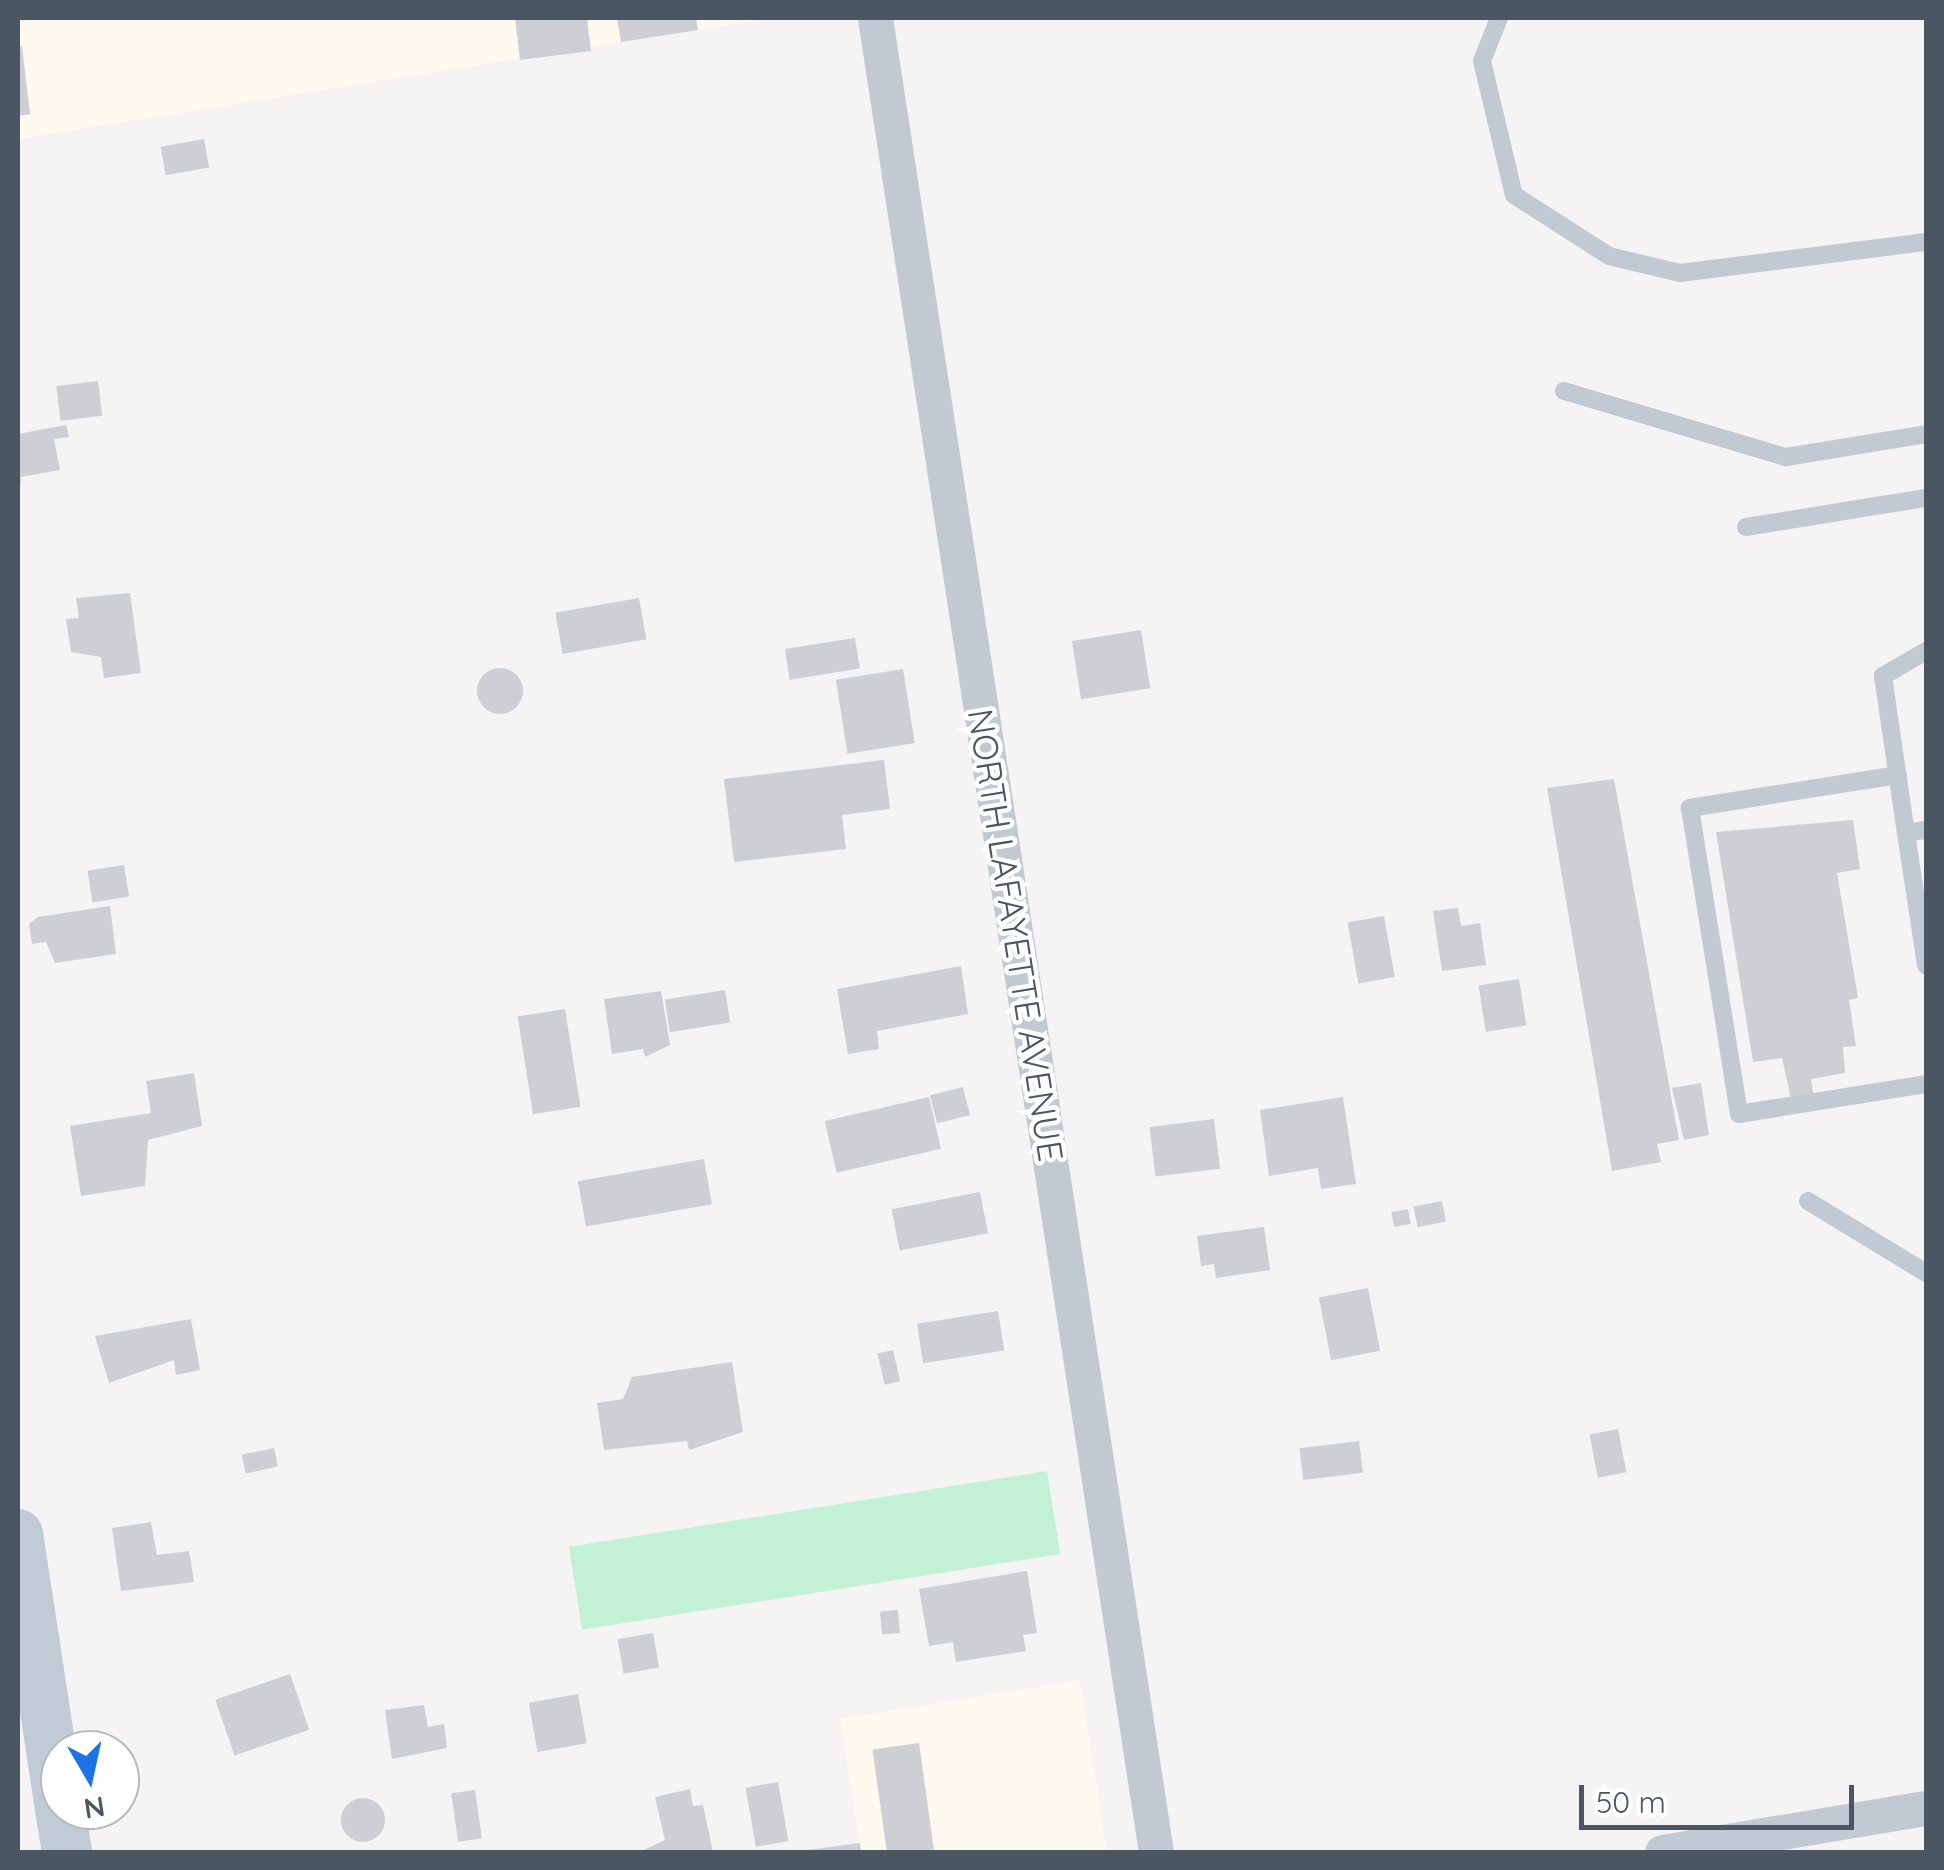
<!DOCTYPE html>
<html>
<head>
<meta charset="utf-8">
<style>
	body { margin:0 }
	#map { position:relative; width:1944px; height:1870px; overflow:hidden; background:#f5f3f3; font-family:Quicksand,sans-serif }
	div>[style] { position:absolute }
	.commercial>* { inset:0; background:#fdf9ef }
	.green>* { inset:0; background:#c3f1d5; transform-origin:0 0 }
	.building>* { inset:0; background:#cdcfd5; transform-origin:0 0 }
	.round { border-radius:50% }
	.lane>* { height:18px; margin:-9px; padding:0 9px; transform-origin:9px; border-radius:9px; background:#c1cad2 }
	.street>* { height:35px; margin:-17.5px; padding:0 17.5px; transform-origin:17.5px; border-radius:17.5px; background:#c1cad2 }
	.secondary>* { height:50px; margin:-25px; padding:0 25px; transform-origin:25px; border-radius:25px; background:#c1cbd6 }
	span { translate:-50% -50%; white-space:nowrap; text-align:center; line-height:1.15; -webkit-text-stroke:9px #fff; paint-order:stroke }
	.street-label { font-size:35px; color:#4a5661 }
	.frame { position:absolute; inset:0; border:20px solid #4a5661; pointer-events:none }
	.north { position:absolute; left:40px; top:1730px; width:100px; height:100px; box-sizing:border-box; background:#fff; border:2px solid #b7bbc0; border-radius:50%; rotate:171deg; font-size:28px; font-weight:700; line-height:40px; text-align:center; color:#4a5661 }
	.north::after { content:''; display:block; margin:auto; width:35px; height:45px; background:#1a73e8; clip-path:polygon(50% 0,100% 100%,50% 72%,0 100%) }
	.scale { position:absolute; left:1579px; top:1785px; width:275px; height:45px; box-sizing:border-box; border:5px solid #4a5661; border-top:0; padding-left:12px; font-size:30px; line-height:35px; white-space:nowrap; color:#4a5661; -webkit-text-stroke:8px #fff; paint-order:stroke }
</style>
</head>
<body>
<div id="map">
	<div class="commercial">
		<div style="clip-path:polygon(18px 18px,771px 18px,18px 139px)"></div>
		<div style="clip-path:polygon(1080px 1680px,1107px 1852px,861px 1852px,840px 1719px)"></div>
	</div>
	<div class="green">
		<div style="left:1047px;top:1471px;width:84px;height:484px;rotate:81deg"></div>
	</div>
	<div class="building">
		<div style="clip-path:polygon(515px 18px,587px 18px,591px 51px,520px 60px)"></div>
		<div style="clip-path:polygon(617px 18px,696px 18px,698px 30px,621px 42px)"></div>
		<div style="clip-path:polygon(22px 46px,30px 114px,18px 116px,18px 47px)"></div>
		<div style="left:204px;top:139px;width:29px;height:44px;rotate:80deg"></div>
		<div style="left:98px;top:381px;width:35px;height:42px;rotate:83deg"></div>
		<div style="clip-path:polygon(66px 425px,69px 437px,54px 439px,60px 470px,21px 477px,18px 515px,18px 434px)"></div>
		<div style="clip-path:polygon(130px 593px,141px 673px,104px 678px,101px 657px,71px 652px,66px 619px,79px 618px,76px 598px)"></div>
		<div style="left:639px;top:598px;width:42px;height:85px;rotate:80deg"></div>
		<div style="left:1141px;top:630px;width:59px;height:70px;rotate:81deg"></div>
		<div style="left:855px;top:638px;width:31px;height:71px;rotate:81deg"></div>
		<div class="round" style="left:477px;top:668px;width:46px;height:46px"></div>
		<div style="left:903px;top:669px;width:75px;height:68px;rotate:81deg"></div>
		<div style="clip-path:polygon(884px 760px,890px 809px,842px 815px,846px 849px,734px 862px,724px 779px)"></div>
		<div style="clip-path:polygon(1614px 779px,1679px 1140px,1657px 1144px,1661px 1162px,1612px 1171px,1547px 788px)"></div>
		<div style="clip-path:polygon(1853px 820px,1860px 869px,1837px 873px,1858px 998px,1849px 1000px,1856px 1046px,1843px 1047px,1845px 1073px,1811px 1079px,1814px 1096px,1791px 1099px,1782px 1058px,1753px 1062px,1716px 832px)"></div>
		<div style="left:124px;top:865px;width:32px;height:37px;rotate:81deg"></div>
		<div style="clip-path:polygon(110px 906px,116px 954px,55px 963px,46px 942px,32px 944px,29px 924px,38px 917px)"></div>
		<div style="clip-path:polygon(1458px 908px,1461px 926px,1480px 923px,1486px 965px,1442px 971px,1433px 911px)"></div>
		<div style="left:1384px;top:916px;width:62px;height:37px;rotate:80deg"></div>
		<div style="clip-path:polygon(961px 966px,968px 1014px,877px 1031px,879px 1049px,848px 1054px,837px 989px)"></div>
		<div style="left:1519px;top:979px;width:47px;height:41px;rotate:81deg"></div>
		<div style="left:725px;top:990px;width:33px;height:61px;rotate:81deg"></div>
		<div style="clip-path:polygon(661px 991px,670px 1045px,645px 1057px,643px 1049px,612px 1054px,604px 999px)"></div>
		<div style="left:565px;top:1009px;width:99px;height:48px;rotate:81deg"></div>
		<div style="clip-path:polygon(194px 1073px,202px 1126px,148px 1140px,145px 1186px,81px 1196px,70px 1126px,151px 1113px,146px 1081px)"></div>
		<div style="clip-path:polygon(1701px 1083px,1709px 1135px,1684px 1140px,1672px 1088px)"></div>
		<div style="left:963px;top:1087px;width:29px;height:34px;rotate:76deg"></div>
		<div style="left:929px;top:1097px;width:53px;height:107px;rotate:77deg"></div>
		<div style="clip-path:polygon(1343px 1097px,1356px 1184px,1321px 1189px,1318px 1168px,1269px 1176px,1260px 1110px)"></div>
		<div style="left:1214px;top:1119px;width:50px;height:65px;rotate:83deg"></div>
		<div style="left:704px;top:1159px;width:46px;height:128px;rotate:80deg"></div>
		<div style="left:980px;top:1192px;width:42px;height:90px;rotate:79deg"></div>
		<div style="left:1442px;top:1201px;width:21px;height:29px;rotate:79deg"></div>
		<div style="left:1408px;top:1209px;width:15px;height:17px;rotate:79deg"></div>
		<div style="clip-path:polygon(1264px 1227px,1270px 1270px,1216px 1278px,1214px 1264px,1201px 1266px,1197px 1236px)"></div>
		<div style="left:1368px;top:1288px;width:64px;height:50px;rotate:79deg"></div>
		<div style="left:998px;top:1311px;width:40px;height:82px;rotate:81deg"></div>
		<div style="clip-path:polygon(191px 1319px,200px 1370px,176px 1375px,174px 1360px,109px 1383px,95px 1336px)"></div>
		<div style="left:893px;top:1350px;width:32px;height:16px;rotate:77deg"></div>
		<div style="clip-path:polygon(732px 1362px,743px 1432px,689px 1450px,687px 1441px,604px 1450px,597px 1403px,623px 1399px,632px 1377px)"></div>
		<div style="left:1618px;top:1429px;width:44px;height:29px;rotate:79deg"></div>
		<div style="left:1359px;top:1441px;width:32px;height:60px;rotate:83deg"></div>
		<div style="left:274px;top:1448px;width:19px;height:33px;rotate:78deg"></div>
		<div style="clip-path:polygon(151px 1522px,157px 1555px,189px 1551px,194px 1582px,121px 1591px,112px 1528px)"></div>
		<div style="clip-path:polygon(1027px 1571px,1037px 1633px,1023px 1635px,1026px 1651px,956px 1662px,953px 1642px,929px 1646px,919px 1589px)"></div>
		<div style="left:898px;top:1610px;width:23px;height:18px;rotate:85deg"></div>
		<div style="left:653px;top:1633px;width:35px;height:36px;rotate:80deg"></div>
		<div style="left:290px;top:1674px;width:59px;height:79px;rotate:71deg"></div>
		<div style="left:578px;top:1694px;width:50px;height:50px;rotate:80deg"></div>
		<div style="clip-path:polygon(424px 1705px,428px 1727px,444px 1724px,447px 1748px,392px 1759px,385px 1710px)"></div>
		<div style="left:919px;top:1743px;width:110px;height:47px;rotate:82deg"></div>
		<div style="left:778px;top:1782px;width:60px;height:33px;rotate:80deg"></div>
		<div style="clip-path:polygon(690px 1789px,693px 1806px,703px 1805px,713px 1852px,639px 1852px,665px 1840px,655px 1797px)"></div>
		<div style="left:475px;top:1790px;width:49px;height:24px;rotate:82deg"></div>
		<div class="round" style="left:341px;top:1798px;width:44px;height:44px"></div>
		<div style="clip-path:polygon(860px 1843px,861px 1852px,808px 1852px,807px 1850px)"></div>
	</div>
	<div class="lane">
		<div style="left:1499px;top:18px;width:46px;rotate:111.6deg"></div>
		<div style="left:1482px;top:61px;width:138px;rotate:76.6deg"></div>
		<div style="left:1514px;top:195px;width:113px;rotate:32.7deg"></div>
		<div style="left:1609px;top:256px;width:73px;rotate:13.5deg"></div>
		<div style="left:1680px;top:273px;width:248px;rotate:-7.2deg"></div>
		<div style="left:1564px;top:391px;width:232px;rotate:16.6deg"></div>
		<div style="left:1786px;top:457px;width:142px;rotate:-9.3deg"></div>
		<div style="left:1746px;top:527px;width:182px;rotate:-9.2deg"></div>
		<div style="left:1926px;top:651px;width:50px;rotate:149.8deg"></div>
		<div style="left:1883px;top:676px;width:159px;rotate:81.7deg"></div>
		<div style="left:1906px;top:833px;width:20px;rotate:-9deg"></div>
		<div style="left:1898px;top:775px;width:211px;rotate:171deg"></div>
		<div style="left:1690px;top:808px;width:310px;rotate:80.9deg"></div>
		<div style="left:1739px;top:1114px;width:189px;rotate:-9.1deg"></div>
		<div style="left:1906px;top:833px;width:134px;rotate:81.4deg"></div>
		<div style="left:1808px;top:1201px;width:138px;rotate:31.4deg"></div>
	</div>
	<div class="street">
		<div style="left:875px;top:18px;width:1855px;rotate:81.29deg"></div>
		<div style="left:1662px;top:1852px;width:268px;rotate:-9.5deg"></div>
	</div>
	<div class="secondary">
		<div style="left:18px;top:1534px;width:276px;rotate:81.3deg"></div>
		<div style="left:60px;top:1810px;width:43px;rotate:80.5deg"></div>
	</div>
	<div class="street-label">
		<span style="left:1016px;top:935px;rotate:81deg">NORTH LAFAYETTE AVENUE</span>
	</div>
	<div class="frame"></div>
	<div class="north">N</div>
	<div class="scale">50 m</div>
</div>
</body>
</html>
